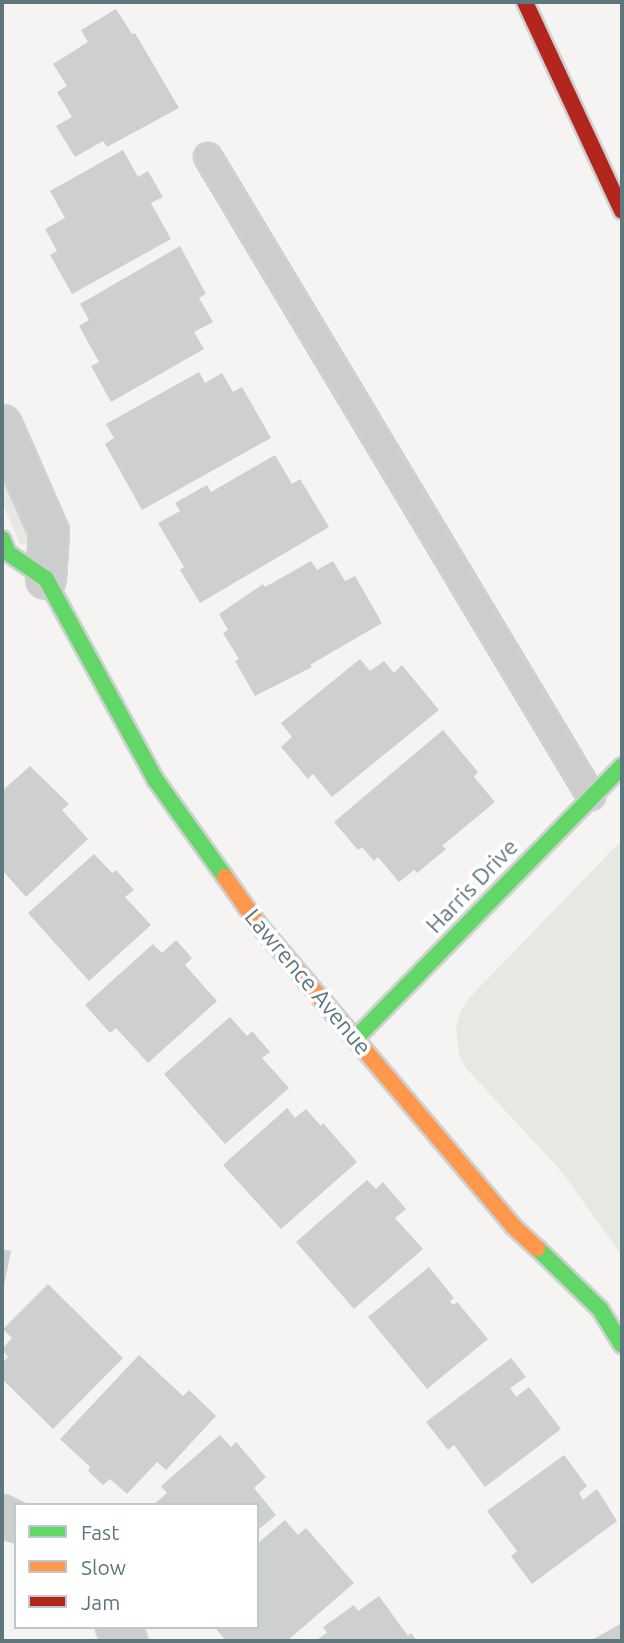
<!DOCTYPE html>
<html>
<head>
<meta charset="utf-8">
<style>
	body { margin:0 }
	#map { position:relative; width:624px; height:1643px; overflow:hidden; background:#f5f4f3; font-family:Ubuntu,sans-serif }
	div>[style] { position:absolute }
	.green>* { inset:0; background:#e6e8e1 }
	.building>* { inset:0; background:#ced0cf }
	.roads { filter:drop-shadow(2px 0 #ced1d2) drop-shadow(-2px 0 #ced1d2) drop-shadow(0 2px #ced1d2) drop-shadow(0 -2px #ced1d2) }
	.lane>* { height:26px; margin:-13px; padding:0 13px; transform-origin:13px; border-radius:13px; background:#cccece }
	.street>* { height:38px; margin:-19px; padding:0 19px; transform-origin:19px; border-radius:19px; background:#cccece }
	.fast>* { height:16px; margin:-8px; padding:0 8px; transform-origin:8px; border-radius:8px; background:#63d668 }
	.slow>* { height:16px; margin:-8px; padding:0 8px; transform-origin:8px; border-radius:8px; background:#ff974d }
	.jam>* { height:16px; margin:-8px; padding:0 8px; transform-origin:8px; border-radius:8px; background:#b3261e }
	span { translate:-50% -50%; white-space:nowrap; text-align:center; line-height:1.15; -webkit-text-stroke:7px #fff; paint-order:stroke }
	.street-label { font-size:23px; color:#5e777f }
	.frame { position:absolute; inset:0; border:4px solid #5e777f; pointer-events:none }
	.legend { position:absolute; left:14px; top:1503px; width:245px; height:126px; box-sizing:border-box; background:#fff; border:2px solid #bfc9cc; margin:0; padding:9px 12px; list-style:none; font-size:21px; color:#5e777f }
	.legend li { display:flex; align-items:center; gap:14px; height:35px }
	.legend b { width:35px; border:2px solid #bfc9cc }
</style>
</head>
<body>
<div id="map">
	<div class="green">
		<div style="clip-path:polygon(2px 465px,34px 537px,30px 545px,20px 544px,2px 502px)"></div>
		<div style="clip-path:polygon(622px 840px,622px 1256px,562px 1172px,466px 1068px,459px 1055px,456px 1028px,461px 1010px,469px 998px)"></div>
	</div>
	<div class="building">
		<div style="clip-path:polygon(116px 9px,132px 34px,135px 33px,179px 108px,107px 147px,103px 141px,75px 157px,56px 126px,72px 117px,57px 92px,67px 86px,53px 64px,88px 42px,81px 30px)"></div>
		<div style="clip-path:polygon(123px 150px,138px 177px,148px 171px,163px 197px,151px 203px,171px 239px,72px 294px,50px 255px,57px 251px,45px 229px,65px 218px,50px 191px)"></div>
		<div style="clip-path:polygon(180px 246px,206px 294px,199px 298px,213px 322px,194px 332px,204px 349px,111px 402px,91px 366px,99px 362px,79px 326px,89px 320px,80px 304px)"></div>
		<div style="clip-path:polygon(199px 372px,205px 383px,222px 373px,233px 392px,242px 387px,271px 438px,142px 510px,105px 444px,114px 438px,106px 424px)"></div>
		<div style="clip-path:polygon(275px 455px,292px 484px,300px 479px,329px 527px,200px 603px,180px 570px,184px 567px,158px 523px,180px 511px,175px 503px,207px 485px,211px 492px)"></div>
		<div style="clip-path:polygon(311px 561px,317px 570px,333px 561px,345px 581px,355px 576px,382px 623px,310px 665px,312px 667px,255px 696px,235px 661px,239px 659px,223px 633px,228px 630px,219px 614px,263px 584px,265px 587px)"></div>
		<div style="clip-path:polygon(360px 659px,370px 671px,384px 661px,394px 673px,402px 665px,439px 710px,332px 797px,313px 774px,308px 779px,281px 747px,292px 737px,281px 723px)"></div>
		<div style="clip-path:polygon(443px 730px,478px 772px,474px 777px,495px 802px,442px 846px,446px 849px,417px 873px,414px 870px,399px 882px,378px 857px,374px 861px,362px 847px,358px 850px,334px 822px)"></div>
		<div style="clip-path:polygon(30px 766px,69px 804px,62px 810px,88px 839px,26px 897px,2px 870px,2px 791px)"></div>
		<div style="clip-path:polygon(94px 854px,112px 873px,116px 870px,134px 890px,125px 897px,151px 925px,89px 981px,28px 913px)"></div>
		<div style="clip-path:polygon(176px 940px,192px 958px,185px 965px,217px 1001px,148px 1063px,116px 1028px,110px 1033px,85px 1005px,153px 944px,162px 953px)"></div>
		<div style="clip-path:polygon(230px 1017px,247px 1036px,252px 1031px,270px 1052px,262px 1058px,289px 1088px,225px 1144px,164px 1074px)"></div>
		<div style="clip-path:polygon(287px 1108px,295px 1118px,306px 1109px,321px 1126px,323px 1123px,357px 1162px,281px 1229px,223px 1165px)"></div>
		<div style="clip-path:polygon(367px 1180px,376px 1189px,383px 1182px,406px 1209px,395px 1218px,423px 1249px,354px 1309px,296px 1242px)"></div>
		<div style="clip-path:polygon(2px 1249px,11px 1251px,3px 1291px,2px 1291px)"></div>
		<div style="clip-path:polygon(429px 1267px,454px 1298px,450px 1301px,453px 1305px,457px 1302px,488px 1339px,427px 1389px,368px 1317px)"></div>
		<div style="clip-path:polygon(48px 1284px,123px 1358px,53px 1429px,2px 1379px,2px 1363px,8px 1357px,2px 1349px,12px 1338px,3px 1329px)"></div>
		<div style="clip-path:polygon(139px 1355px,183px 1396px,189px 1390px,216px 1416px,166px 1470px,157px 1462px,127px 1494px,110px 1479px,103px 1485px,88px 1471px,90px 1467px,60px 1439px)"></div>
		<div style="clip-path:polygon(511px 1358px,526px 1377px,510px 1388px,516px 1397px,529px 1387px,561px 1429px,485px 1487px,454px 1445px,448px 1450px,426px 1422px)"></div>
		<div style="clip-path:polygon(220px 1435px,231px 1447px,236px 1442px,266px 1477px,254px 1488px,276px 1515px,257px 1531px,257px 1505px,153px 1505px,167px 1493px,161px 1486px)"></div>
		<div style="clip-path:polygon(564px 1455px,587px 1486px,579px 1493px,583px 1500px,597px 1489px,617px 1521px,532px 1584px,511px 1556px,517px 1551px,487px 1511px)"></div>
		<div style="clip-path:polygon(285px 1520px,298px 1535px,306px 1528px,354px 1583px,287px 1641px,226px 1641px,216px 1629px,218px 1627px,257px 1627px,257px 1544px)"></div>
		<div style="clip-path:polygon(379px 1596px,408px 1636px,411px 1633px,417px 1641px,315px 1641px,327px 1633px,323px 1627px,354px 1605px,358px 1611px)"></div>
		<div style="clip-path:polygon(622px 1623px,622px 1641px,590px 1641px)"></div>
	</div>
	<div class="roads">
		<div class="lane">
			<div style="left:208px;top:157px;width:745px;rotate:59.06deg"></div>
		</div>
		<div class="street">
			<div style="left:2px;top:425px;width:117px;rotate:66.3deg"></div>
			<div style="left:49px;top:532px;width:47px;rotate:93.7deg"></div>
			<div style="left:2px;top:1515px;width:16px;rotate:27deg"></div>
			<div style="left:116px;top:1627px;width:18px;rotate:52deg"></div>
		</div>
		<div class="fast">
			<div style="left:2px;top:539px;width:15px;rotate:67deg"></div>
			<div style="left:8px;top:553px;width:46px;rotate:34.4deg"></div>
			<div style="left:46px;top:579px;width:228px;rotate:61.4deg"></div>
			<div style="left:155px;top:779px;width:120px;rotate:54.5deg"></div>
			<div style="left:355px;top:1039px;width:382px;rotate:-45.6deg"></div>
			<div style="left:537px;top:1248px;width:88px;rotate:44.1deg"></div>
			<div style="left:600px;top:1309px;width:42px;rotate:58.6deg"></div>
		</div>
		<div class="slow">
			<div style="left:225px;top:877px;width:57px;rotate:54.9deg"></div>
			<div style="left:258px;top:924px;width:395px;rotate:49.8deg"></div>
			<div style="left:513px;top:1226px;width:33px;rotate:43deg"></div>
		</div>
		<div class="jam">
			<div style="left:525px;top:2px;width:230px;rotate:65.1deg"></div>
		</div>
	</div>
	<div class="street-label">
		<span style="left:472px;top:886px;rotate:-46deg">Harris Drive</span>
		<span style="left:308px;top:982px;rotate:50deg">Lawrence Avenue</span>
	</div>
	<div class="frame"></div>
	<ul class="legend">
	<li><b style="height:9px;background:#63d668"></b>Fast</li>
	<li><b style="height:9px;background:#ff974d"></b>Slow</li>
	<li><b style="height:9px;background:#b3261e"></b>Jam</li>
	</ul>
</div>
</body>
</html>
